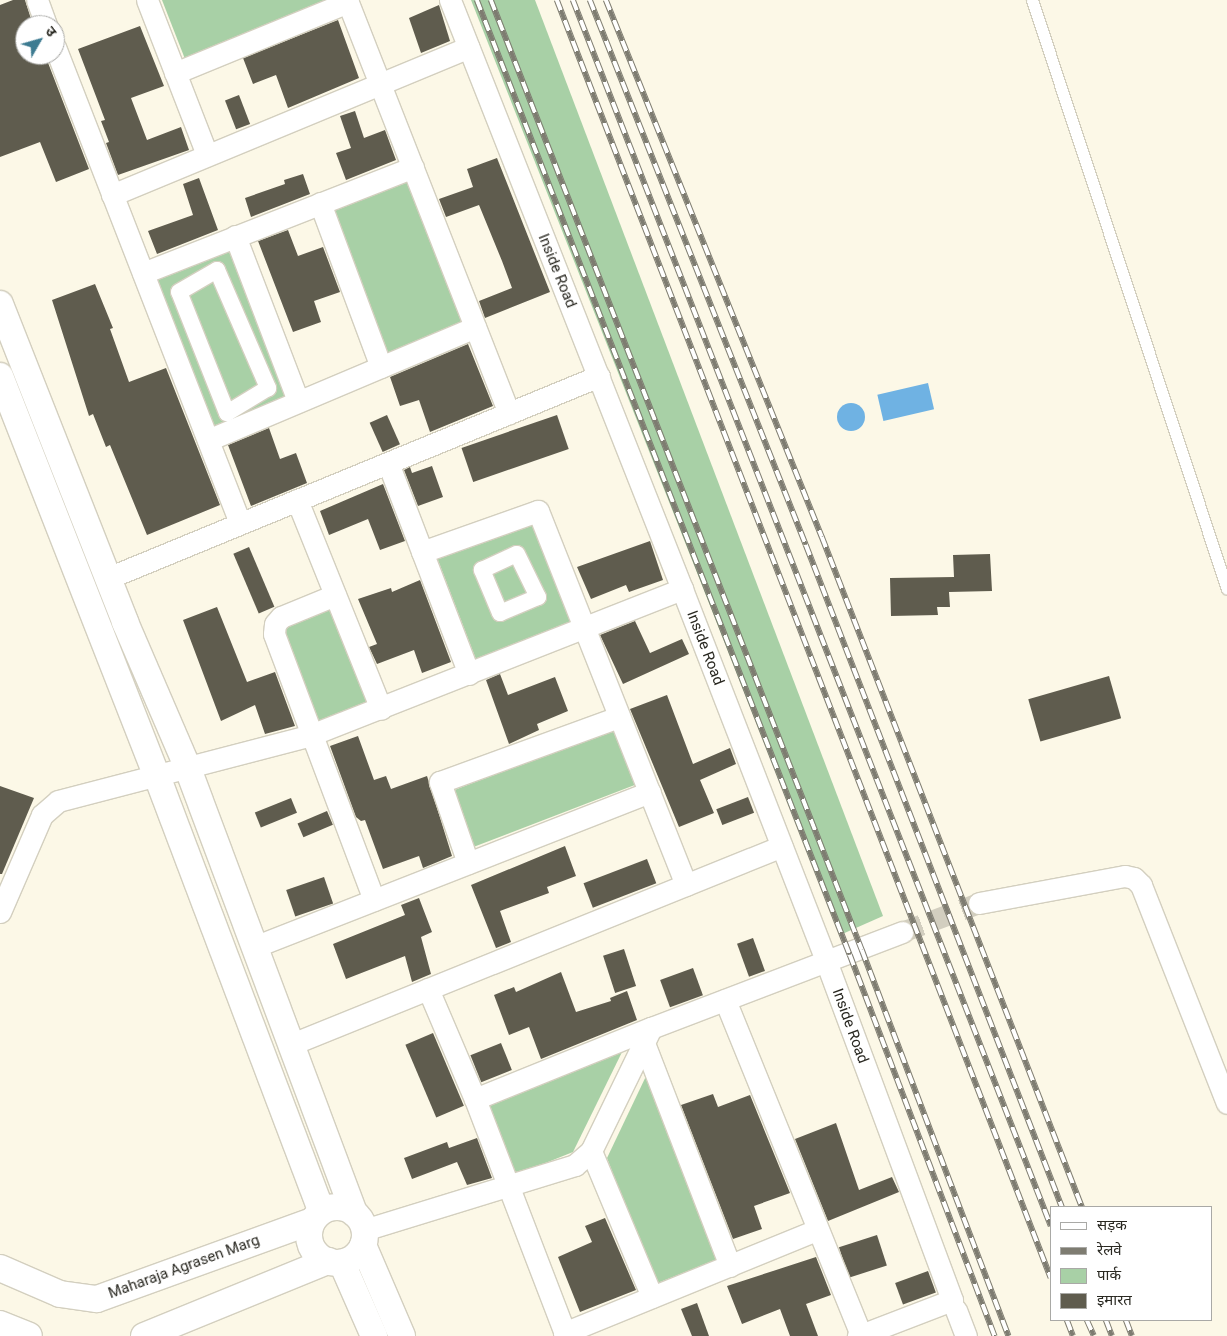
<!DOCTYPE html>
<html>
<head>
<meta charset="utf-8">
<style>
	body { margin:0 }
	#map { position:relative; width:1227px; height:1336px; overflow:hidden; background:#fcf8e7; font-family:Roboto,"Noto Sans Devanagari",sans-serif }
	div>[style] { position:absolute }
	.green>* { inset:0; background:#a8d0a6; transform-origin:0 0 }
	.water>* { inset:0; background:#6fb2e3; transform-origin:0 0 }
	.round { border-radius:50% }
	.building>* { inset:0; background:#5f5c4e; transform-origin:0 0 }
	.minor-tunnel>* { height:21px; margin-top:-10.5px; transform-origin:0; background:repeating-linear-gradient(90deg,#d2cebf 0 21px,transparent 0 32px) }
	.roads { filter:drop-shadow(1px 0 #d3cfbf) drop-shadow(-1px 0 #d3cfbf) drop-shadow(0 1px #d3cfbf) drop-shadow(0 -1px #d3cfbf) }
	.service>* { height:11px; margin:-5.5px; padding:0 5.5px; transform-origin:5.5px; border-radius:5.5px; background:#fff }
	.pedestrian>* { height:16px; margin:-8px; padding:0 8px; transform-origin:8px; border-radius:8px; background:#fff }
	.minor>* { height:21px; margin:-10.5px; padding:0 10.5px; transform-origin:10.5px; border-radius:10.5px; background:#fff }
	.tertiary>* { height:26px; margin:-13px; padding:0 13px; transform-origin:13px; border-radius:13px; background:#fff }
	.tertiary>.ring { margin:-13px; padding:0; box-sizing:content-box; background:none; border:26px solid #fff; border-radius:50% }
	.rail>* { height:5.5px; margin-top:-2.75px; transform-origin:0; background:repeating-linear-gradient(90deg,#fff 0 11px,#7e7c71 0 22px); box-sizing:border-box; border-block:1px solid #7e7c71 }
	span { translate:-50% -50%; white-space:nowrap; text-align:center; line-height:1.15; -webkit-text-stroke:5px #fff; paint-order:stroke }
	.street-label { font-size:15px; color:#292821 }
	.legend { position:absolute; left:1050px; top:1206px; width:162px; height:115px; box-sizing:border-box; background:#fff; border:1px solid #a9a9a6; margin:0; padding:6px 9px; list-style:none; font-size:15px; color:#292821 }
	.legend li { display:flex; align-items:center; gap:10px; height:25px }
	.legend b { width:25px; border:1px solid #a9a9a6 }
	.north { position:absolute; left:15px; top:15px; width:50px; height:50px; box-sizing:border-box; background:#fff; border:1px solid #a9a9a6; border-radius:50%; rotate:52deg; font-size:14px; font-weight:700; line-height:20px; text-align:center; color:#292821 }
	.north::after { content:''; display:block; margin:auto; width:18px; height:22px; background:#3d7b91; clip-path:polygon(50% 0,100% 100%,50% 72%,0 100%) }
</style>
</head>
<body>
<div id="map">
	<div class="green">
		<div style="clip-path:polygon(162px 0,334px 0,185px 59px)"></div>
		<div style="clip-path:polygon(471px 0,535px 0,883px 916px,840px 935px)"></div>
		<div style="left:407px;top:177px;width:159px;height:84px;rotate:69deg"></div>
		<div style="left:230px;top:250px;width:160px;height:83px;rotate:68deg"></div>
		<div style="left:536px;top:517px;width:112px;height:107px;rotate:69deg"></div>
		<div style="left:333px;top:605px;width:107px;height:63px;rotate:70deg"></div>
		<div style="left:621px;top:726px;width:60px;height:186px;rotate:69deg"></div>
		<div style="clip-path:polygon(624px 1048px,573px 1152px,513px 1176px,484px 1105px)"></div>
		<div style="clip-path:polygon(648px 1072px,719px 1259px,655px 1284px,607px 1158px)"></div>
	</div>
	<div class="water">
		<div style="left:928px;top:383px;width:27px;height:52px;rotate:77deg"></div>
		<div class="round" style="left:837px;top:403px;width:28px;height:28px"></div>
	</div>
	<div class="building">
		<div style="clip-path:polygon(13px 0,25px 0,31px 19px,25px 21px,25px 55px,45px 55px,89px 169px,56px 182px,40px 142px,0 157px,0 5px)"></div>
		<div style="clip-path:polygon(439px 5px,450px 41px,421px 53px,409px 18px)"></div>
		<div style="clip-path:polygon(338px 20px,359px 78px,288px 108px,276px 75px,253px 84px,243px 58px)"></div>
		<div style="clip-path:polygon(140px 26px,164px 86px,131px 98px,147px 140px,181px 127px,189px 150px,118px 175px,106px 143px,109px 142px,101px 121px,105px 120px,78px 49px)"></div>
		<div style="left:239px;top:95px;width:31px;height:15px;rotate:69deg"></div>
		<div style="clip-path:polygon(355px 111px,364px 138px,385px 130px,396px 160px,346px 180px,336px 153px,351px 148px,340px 116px)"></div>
		<div style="clip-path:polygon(497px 158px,550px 292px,485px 318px,479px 301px,512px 288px,502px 261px,479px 205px,446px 217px,439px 199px,473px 187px,467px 169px)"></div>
		<div style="clip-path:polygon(303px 174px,310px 194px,251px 217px,245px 198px,285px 184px,284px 180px)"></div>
		<div style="clip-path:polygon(199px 178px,218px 230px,157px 254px,148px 231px,193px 215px,183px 184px)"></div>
		<div style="clip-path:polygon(288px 230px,298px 256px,323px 247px,340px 292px,314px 301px,321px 322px,293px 332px,258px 241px)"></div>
		<div style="clip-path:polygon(95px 284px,113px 328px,110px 329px,129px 382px,166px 368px,220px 505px,147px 535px,110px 445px,106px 447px,93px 414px,89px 416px,52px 300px)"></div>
		<div style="clip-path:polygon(468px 344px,493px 406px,430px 432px,419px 400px,400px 406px,390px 377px)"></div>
		<div style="left:387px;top:415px;width:32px;height:19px;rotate:66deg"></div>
		<div style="left:557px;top:415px;width:36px;height:101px;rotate:71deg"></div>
		<div style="clip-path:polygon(269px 428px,280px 459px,296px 453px,307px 483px,251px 506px,228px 445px)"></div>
		<div style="clip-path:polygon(432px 466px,443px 497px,418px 506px,404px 470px,410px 467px,412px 473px)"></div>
		<div style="clip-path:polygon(383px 484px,405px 541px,380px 550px,368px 519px,329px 535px,320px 511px)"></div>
		<div style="clip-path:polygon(650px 541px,663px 580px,629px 592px,626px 585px,591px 599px,577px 567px)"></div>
		<div style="left:249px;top:547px;width:65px;height:17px;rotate:67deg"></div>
		<div style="clip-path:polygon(990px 554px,992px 591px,949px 592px,950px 607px,937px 607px,938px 615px,891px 616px,890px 578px,954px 577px,953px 555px)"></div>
		<div style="clip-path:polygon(420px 580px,451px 662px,422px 673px,414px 650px,377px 664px,369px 647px,377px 644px,358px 599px,391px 588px,392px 592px)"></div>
		<div style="clip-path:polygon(217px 607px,247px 682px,275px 672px,295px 726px,265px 734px,255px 705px,221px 721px,183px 620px)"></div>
		<div style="clip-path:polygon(635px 621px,650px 653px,682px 639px,689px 654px,623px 684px,600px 635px)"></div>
		<div style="clip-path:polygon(500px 674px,508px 695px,555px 677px,568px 711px,537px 724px,539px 730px,509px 744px,486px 680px)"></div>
		<div style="left:1109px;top:676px;width:44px;height:84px;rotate:74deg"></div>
		<div style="clip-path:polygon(667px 695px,693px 764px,730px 748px,736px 764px,700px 780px,714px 813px,679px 827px,630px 709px)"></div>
		<div style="clip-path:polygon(358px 736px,374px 780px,386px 776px,391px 789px,427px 776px,452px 856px,423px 868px,419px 856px,383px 869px,365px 820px,361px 821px,356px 817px,330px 746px)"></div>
		<div style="clip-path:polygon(0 786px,34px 798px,2px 874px,0 874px)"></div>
		<div style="left:748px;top:797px;width:17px;height:34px;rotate:69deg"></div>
		<div style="left:291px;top:798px;width:16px;height:39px;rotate:68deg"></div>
		<div style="left:327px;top:811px;width:15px;height:32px;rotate:67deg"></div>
		<div style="clip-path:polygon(565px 846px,576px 876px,547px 887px,549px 893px,500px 911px,511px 942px,496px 948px,471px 885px)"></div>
		<div style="left:647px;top:859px;width:26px;height:68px;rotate:69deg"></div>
		<div style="left:324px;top:877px;width:28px;height:40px;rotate:71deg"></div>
		<div style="clip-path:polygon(419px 898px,432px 932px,421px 937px,431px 974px,412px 982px,405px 956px,346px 979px,333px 944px,405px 915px,401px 905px)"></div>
		<div style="left:753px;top:938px;width:35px;height:17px;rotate:70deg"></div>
		<div style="left:624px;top:949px;width:39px;height:22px;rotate:72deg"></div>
		<div style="left:693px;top:968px;width:29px;height:35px;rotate:70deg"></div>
		<div style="clip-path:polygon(561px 972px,576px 1012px,611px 1001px,610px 998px,627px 991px,637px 1020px,541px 1059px,529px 1027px,509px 1035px,494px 995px,514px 987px,516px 992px)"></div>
		<div style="left:433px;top:1033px;width:79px;height:30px;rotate:67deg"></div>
		<div style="left:501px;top:1043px;width:29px;height:33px;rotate:68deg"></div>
		<div style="clip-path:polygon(713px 1094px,718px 1107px,750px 1095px,790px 1193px,754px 1206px,762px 1229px,733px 1239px,681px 1105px)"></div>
		<div style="clip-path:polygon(836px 1123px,859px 1190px,892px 1177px,899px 1192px,828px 1221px,795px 1139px)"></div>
		<div style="clip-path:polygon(477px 1138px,492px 1178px,467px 1185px,457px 1162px,412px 1179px,404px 1158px,447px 1142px,449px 1148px)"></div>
		<div style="clip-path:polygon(605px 1218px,636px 1290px,580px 1312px,558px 1257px,592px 1242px,585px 1226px)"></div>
		<div style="left:877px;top:1235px;width:32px;height:40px;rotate:72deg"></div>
		<div style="clip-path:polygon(816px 1257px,831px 1295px,806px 1304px,818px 1336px,790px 1336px,780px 1309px,742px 1324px,727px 1286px)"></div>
		<div style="left:928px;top:1271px;width:23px;height:35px;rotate:70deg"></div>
		<div style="clip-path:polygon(697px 1303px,709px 1336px,692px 1336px,681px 1309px)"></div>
	</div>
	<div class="minor-tunnel">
		<div style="left:902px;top:932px;width:82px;rotate:-20.6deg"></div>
	</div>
	<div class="roads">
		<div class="service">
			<div style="left:1032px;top:0;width:620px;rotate:71.68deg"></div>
		</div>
		<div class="pedestrian">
			<div style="left:217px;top:270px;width:129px;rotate:66.6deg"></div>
			<div style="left:268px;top:388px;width:48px;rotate:148.6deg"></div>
			<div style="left:227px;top:413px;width:130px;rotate:-111.6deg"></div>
			<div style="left:179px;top:292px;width:44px;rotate:-30.1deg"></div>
			<div style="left:517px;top:554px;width:48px;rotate:64deg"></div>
			<div style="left:538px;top:597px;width:41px;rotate:157.2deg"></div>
			<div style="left:500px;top:613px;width:47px;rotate:-112.7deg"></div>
			<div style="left:482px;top:570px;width:38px;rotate:-25deg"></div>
		</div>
		<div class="minor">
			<div style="left:37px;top:0;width:27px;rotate:70deg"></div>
			<div style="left:147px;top:0;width:166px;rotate:68.8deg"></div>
			<div style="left:347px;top:0;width:444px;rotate:68.6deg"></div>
			<div style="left:450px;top:0;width:633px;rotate:68.5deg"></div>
			<div style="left:682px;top:589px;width:399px;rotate:68.8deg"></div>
			<div style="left:826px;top:961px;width:362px;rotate:69.6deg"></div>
			<div style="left:952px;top:1300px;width:101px;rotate:159deg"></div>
			<div style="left:55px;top:47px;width:511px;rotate:68.76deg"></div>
			<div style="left:175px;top:73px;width:187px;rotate:-22.3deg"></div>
			<div style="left:112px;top:195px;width:386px;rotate:-22.5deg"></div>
			<div style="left:320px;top:203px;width:175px;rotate:69.6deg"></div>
			<div style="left:235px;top:236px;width:177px;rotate:69.1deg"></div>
			<div style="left:143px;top:273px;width:290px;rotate:-21.4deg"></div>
			<div style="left:208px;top:440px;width:290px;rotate:-22.9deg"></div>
			<div style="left:388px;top:463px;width:226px;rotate:69deg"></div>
			<div style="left:297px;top:500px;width:225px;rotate:68.1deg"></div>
			<div style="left:422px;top:552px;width:123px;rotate:-19.5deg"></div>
			<div style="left:538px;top:511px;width:402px;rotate:68.4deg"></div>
			<div style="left:108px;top:578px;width:531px;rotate:-22.36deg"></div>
			<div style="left:335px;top:595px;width:58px;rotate:157.8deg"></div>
			<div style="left:281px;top:617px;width:9px;rotate:131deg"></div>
			<div style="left:275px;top:624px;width:10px;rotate:96deg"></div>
			<div style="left:274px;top:634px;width:284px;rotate:69.4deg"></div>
			<div style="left:468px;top:863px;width:86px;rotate:-109.1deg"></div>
			<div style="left:440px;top:782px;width:190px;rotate:-20deg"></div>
			<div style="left:979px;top:903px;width:148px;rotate:-10.5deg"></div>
			<div style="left:1125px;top:876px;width:9px;rotate:13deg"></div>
			<div style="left:1134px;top:878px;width:10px;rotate:45deg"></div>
			<div style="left:1141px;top:885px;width:234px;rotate:68.5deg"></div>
			<div style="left:0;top:912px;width:106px;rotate:-66.6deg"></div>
			<div style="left:42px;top:815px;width:21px;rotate:-41deg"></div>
			<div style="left:58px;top:801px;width:261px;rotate:-14.6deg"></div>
			<div style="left:311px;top:735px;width:399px;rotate:-21.5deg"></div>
			<div style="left:254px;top:947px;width:425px;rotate:-21.4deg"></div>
			<div style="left:428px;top:989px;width:120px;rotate:66.9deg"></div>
			<div style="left:475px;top:1099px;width:254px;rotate:69deg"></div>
			<div style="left:725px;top:1000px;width:362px;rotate:67.9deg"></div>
			<div style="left:644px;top:1043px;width:239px;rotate:68.9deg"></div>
			<div style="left:292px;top:1044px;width:528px;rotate:-22deg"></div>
			<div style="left:475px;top:1099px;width:190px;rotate:-22deg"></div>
			<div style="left:591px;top:1151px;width:158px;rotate:67.3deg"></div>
			<div style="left:364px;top:1230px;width:221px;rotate:-17.1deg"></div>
			<div style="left:575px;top:1165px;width:21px;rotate:-41deg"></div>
			<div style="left:591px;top:1151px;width:137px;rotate:-64deg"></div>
			<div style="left:651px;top:1028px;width:269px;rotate:-20.9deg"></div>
			<div style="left:956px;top:1310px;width:28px;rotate:69deg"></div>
			<div style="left:564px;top:1333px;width:273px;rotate:-22.2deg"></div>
		</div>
		<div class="tertiary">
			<div style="left:0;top:304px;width:342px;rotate:68.5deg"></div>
			<div style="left:125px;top:622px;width:157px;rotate:66.7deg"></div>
			<div style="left:187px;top:766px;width:477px;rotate:69.5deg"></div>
			<div style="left:0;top:376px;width:430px;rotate:68.6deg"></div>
			<div style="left:157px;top:776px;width:465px;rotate:69.3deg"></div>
			<div class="ring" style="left:309px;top:1207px;width:30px;height:30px"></div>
			<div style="left:363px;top:1245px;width:99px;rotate:66.8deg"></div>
			<div style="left:342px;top:1263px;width:80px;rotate:66.3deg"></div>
			<div style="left:0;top:1268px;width:65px;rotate:23.4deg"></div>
			<div style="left:60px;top:1294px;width:37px;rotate:8deg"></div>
			<div style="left:97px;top:1299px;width:229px;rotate:-19.9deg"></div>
			<div style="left:0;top:1324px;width:31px;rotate:22deg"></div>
			<div style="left:144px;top:1336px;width:199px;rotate:-22.2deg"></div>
		</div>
	</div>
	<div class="rail">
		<div style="left:477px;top:0;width:1025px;rotate:68.67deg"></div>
		<div style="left:850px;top:955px;width:408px;rotate:69.2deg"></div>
		<div style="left:491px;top:0;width:1020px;rotate:68.67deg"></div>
		<div style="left:862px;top:950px;width:413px;rotate:69.2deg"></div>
		<div style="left:557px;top:0;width:1370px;rotate:68.87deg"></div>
		<div style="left:573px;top:0;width:1316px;rotate:68.7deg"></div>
		<div style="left:590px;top:0;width:586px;rotate:68.38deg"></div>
		<div style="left:806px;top:545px;width:710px;rotate:68.86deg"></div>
		<div style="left:606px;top:0;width:579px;rotate:68.09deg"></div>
		<div style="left:822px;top:537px;width:719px;rotate:68.79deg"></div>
		<div style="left:1067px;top:1320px;width:17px;rotate:69deg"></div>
		<div style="left:1087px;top:1320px;width:17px;rotate:66deg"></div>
		<div style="left:1106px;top:1320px;width:17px;rotate:69deg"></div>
		<div style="left:1126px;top:1320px;width:17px;rotate:69deg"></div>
	</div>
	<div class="street-label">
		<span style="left:557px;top:271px;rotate:68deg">Inside Road</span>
		<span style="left:705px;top:648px;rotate:69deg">Inside Road</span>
		<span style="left:850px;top:1026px;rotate:70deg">Inside Road</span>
		<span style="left:184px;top:1267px;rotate:-20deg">Maharaja Agrasen Marg</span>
	</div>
	<ul class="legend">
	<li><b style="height:6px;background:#fff"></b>सड़क</li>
	<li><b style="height:6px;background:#7e7c71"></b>रेलवे</li>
	<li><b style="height:14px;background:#a8d0a6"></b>पार्क</li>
	<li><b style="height:14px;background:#5f5c4e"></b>इमारत</li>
	</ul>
	<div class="north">उ</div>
</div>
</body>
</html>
